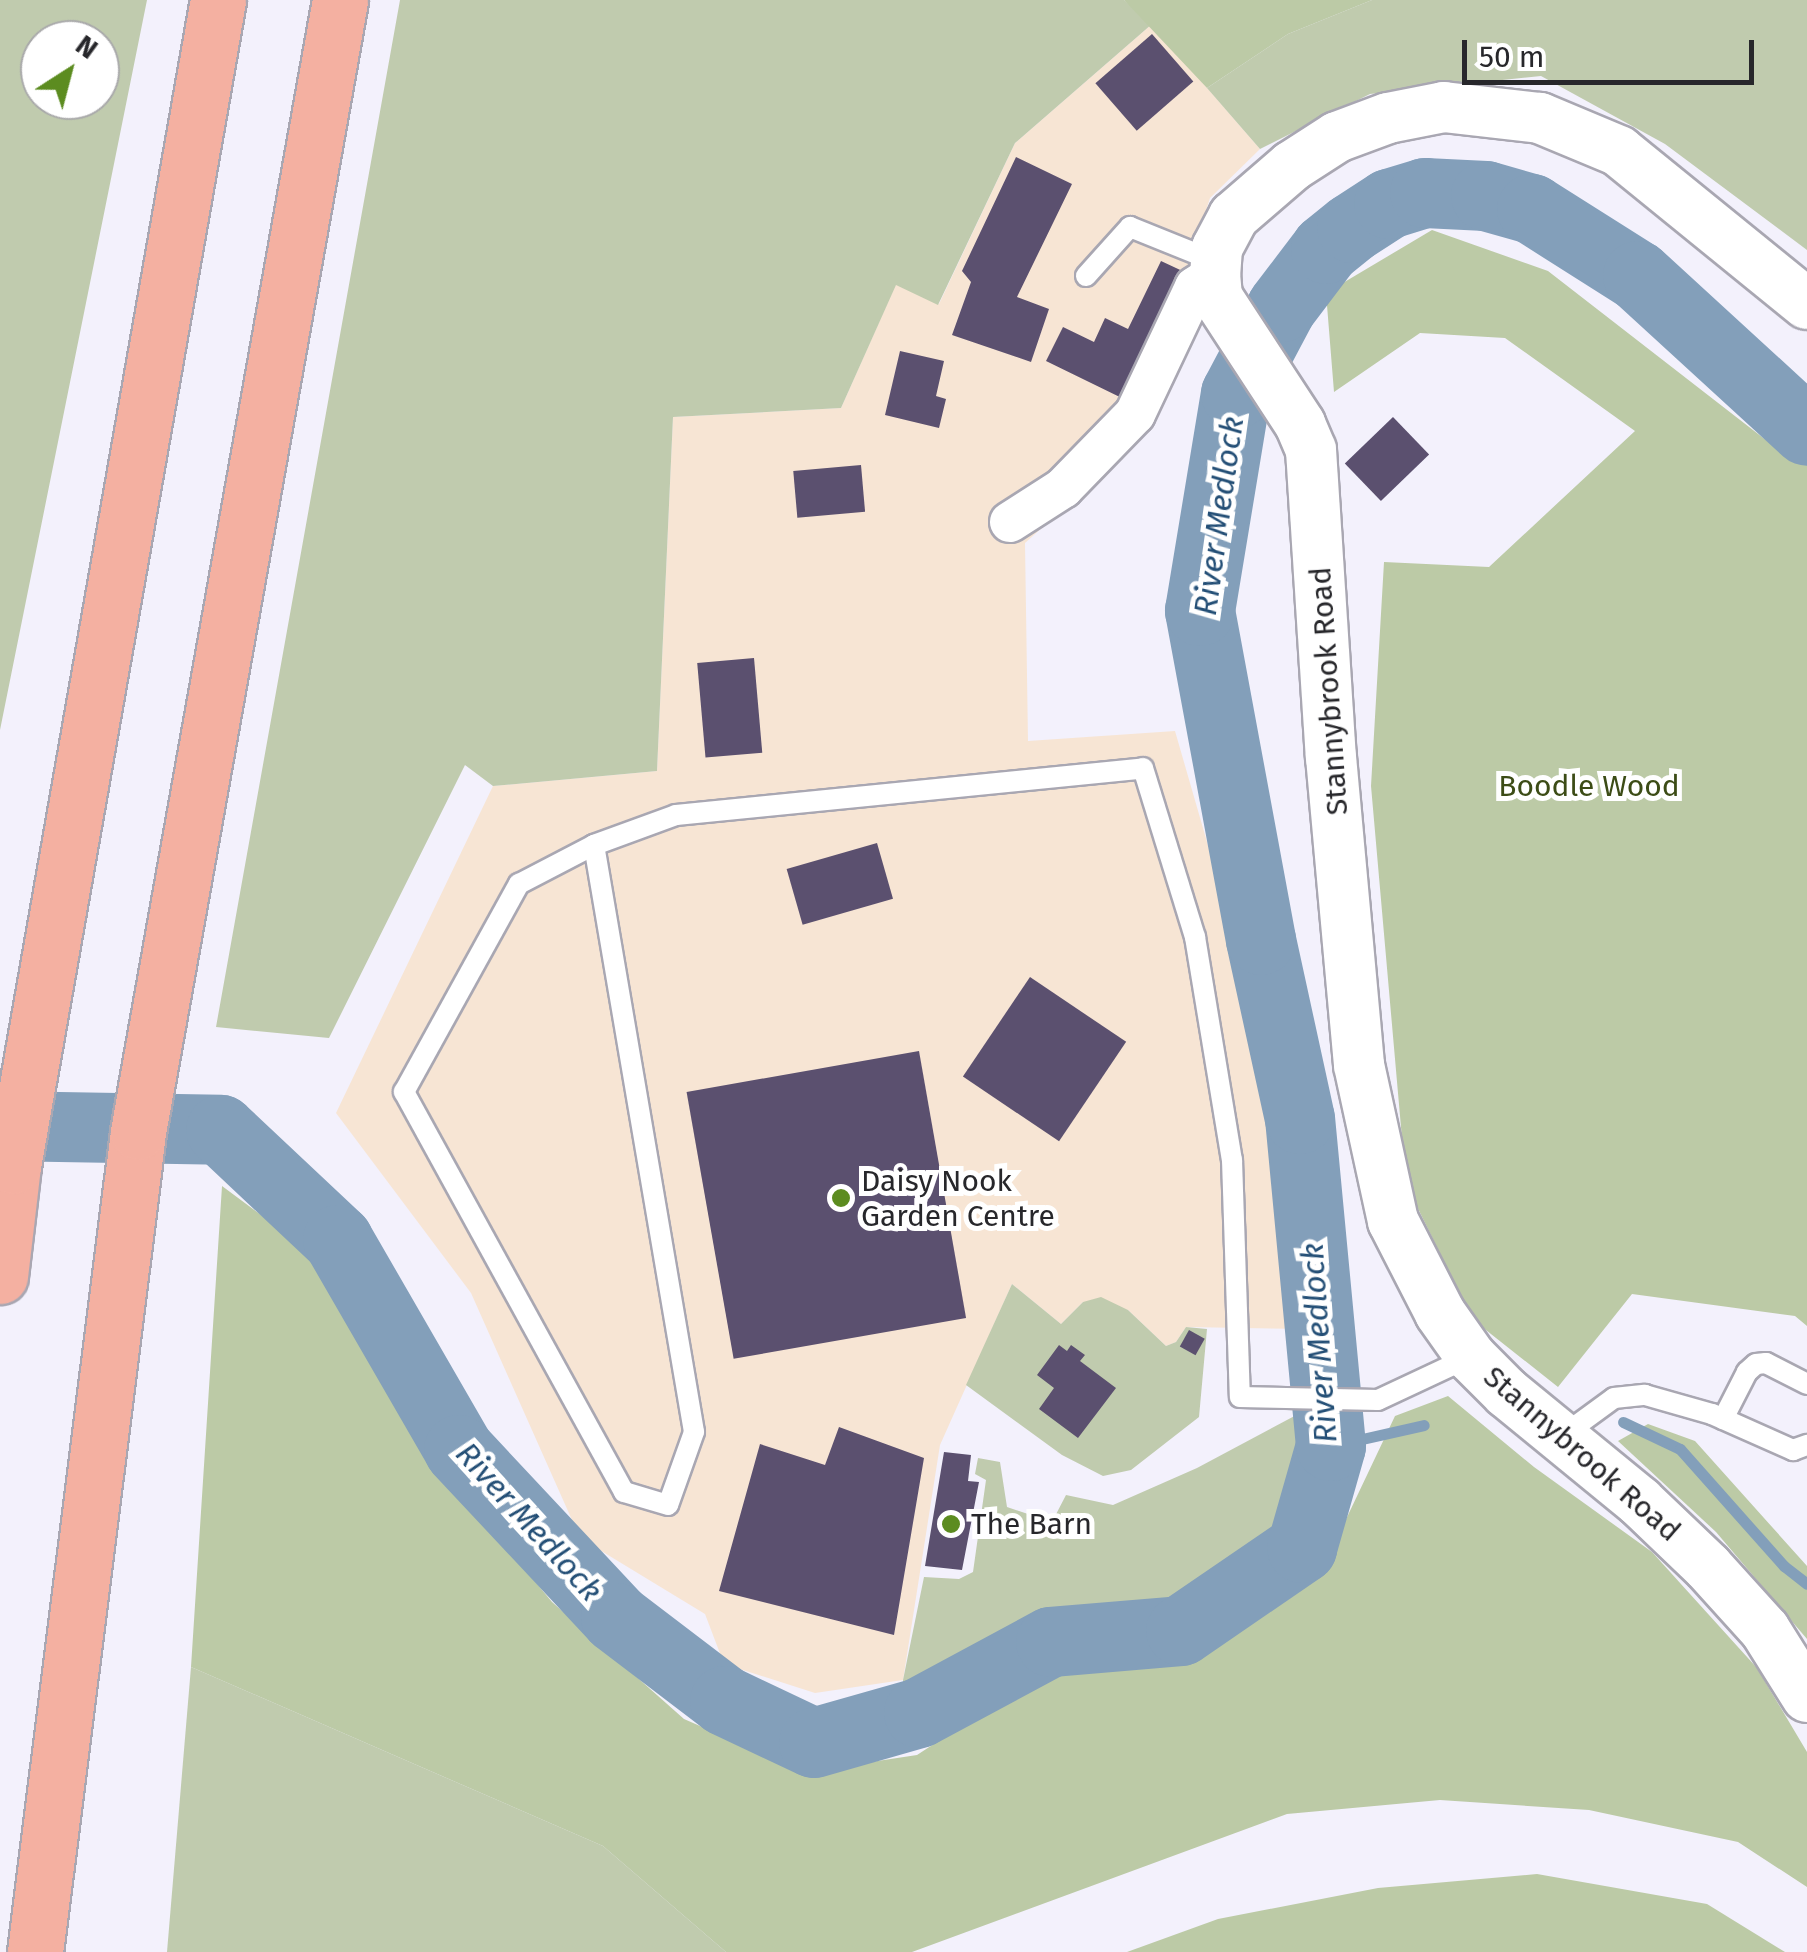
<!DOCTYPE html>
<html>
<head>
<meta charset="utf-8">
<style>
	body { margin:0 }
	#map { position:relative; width:1807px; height:1952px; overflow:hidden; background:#f3f1fc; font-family:"Fira Sans",sans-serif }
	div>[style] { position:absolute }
	.commercial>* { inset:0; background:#f7e5d4 }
	.green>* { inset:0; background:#c0cbae }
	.forest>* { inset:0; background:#bccaa6 }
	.stream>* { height:11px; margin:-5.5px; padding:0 5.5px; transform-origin:5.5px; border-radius:5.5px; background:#839fba }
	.river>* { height:70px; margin:-35px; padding:0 35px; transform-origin:35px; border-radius:35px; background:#839fba }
	.building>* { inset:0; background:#5b506f; transform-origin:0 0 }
	.roads { filter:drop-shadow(2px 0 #a9a7b2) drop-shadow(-2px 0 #a9a7b2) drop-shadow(0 2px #a9a7b2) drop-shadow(0 -2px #a9a7b2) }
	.service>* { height:20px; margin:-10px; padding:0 10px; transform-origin:10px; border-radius:10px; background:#fff }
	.minor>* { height:40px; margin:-20px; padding:0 20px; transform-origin:20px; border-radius:20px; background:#fff }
	.tertiary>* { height:50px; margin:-25px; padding:0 25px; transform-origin:25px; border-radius:25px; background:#fff }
	.motorway>* { height:55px; margin:-27.5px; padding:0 27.5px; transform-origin:27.5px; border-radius:27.5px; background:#f4b0a1 }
	.dots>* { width:28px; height:28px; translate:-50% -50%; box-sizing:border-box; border:5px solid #fff; border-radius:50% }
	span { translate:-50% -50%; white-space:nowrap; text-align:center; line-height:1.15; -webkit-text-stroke:10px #fff; paint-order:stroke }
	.street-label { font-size:30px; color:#27272b }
	.park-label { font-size:30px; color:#3c4c16 }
	.poi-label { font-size:30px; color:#27272b }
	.left { translate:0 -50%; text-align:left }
	.water-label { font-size:32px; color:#244f76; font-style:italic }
	.north { position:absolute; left:20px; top:20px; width:100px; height:100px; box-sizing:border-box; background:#fff; border:2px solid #a9a9aa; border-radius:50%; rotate:36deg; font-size:28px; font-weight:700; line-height:40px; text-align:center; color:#27272b }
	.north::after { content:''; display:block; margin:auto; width:35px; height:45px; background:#5c8c20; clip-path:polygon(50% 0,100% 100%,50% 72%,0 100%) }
	.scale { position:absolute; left:1462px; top:40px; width:292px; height:45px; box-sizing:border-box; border:5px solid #27272b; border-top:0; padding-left:12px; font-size:30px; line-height:35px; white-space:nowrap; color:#27272b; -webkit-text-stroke:8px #fff; paint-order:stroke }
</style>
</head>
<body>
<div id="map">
	<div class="commercial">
		<div style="clip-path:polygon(1152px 24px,1260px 149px,1210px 198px,1195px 245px,1202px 310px,1164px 404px,1095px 480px,1025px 543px,1028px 741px,1175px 731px,1235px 939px,1307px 1329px,1186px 1327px,1176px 1342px,1166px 1346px,1128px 1310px,1083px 1302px,1061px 1324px,1012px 1284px,940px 1445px,903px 1680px,815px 1693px,724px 1664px,705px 1614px,580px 1538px,471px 1293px,336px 1113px,493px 786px,657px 771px,673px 417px,841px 408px,896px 284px,939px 304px,1015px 143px)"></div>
	</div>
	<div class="green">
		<div style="clip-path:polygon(evenodd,0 0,147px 0,0 730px,0 0,40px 40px,100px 40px,100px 100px,40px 100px,40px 40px)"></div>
		<div style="clip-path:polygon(400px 0,1124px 0,1152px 24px,1015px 143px,938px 305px,896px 285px,841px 408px,673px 417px,657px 771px,493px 786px,465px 765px,329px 1038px,216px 1027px)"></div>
		<div style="clip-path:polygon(1372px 0,1807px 0,1807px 250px,1665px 144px,1541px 76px,1370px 94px,1260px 149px,1207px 88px,1288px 34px)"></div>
		<div style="clip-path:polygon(1012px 1284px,1061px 1324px,1083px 1302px,1101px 1297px,1128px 1310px,1166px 1346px,1176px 1342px,1186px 1327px,1207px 1329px,1199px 1417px,1131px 1470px,1103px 1476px,1062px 1455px,966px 1385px)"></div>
		<div style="clip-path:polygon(1302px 1412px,1320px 1413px,1309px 1467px,1274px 1545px,1212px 1588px,1176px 1605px,1118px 1612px,1023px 1641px,904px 1705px,903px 1680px,924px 1577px,959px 1579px,973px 1572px,986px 1480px,975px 1474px,978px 1458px,1000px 1462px,1007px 1507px,1052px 1522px,1066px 1495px,1113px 1505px,1197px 1468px)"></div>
		<div style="clip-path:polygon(191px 1667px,603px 1846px,726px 1952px,167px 1952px)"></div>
	</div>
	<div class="forest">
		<div style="clip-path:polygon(1124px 0,1372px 0,1288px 34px,1207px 88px)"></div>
		<div style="clip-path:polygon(1432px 230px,1548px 271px,1771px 444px,1807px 460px,1807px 1326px,1795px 1316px,1632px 1294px,1558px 1387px,1472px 1319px,1406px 1184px,1371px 786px,1384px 562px,1489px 567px,1635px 431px,1505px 338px,1420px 333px,1334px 392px,1326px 293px)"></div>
		<div style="clip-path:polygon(222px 1186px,324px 1262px,428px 1452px,552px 1602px,684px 1719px,805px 1772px,917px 1755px,1052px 1667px,1181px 1661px,1321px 1572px,1395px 1416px,1448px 1396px,1534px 1467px,1652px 1552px,1757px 1668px,1807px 1752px,1807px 1887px,1738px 1842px,1589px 1810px,1440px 1800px,1287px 1814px,912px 1952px,726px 1952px,603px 1846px,191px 1667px)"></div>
		<div style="clip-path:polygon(1648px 1424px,1695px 1441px,1807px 1566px,1807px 1639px,1716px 1532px,1618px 1441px)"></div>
		<div style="clip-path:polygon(1537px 1874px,1707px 1904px,1785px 1952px,1127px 1952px,1218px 1919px,1378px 1888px)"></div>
	</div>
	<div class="stream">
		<div style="left:1623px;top:1422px;width:63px;rotate:25.3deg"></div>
		<div style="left:1680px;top:1449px;width:157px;rotate:48.4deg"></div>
		<div style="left:1784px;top:1566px;width:29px;rotate:38deg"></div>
		<div style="left:1331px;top:1446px;width:95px;rotate:-12.7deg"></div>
	</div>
	<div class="river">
		<div style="left:0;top:1126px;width:221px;rotate:1deg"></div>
		<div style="left:221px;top:1130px;width:161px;rotate:43.2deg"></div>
		<div style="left:338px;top:1240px;width:242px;rotate:60deg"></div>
		<div style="left:459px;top:1450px;width:230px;rotate:46.9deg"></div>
		<div style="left:616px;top:1618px;width:137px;rotate:37.3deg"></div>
		<div style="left:725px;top:1701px;width:98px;rotate:25.3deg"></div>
		<div style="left:814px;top:1743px;width:109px;rotate:-15.9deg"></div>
		<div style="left:919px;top:1713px;width:150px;rotate:-28.3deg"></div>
		<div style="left:1051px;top:1642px;width:130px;rotate:-4.8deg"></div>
		<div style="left:1181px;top:1631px;width:147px;rotate:-34.4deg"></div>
		<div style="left:1302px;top:1548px;width:106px;rotate:-74.1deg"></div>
		<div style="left:1331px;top:1446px;width:328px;rotate:-95.4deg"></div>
		<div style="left:1300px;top:1119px;width:183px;rotate:-102.3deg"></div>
		<div style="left:1261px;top:940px;width:335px;rotate:-100.5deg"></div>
		<div style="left:1200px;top:611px;width:220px;rotate:-80.6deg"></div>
		<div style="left:1236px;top:394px;width:98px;rotate:-62.1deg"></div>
		<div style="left:1282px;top:307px;width:73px;rotate:-52.8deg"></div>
		<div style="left:1326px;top:249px;width:33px;rotate:-39deg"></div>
		<div style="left:1352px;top:228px;width:44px;rotate:-33deg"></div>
		<div style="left:1389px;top:204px;width:38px;rotate:-17deg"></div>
		<div style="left:1425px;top:193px;width:61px;rotate:2.8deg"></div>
		<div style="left:1486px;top:196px;width:48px;rotate:15.8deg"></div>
		<div style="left:1532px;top:209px;width:125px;rotate:32.3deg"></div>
		<div style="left:1638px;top:276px;width:229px;rotate:42.5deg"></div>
	</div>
	<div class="building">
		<div style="left:1152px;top:34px;width:63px;height:75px;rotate:49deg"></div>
		<div style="clip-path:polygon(1016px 157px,1072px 184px,1017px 297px,1049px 309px,1031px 362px,952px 335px,971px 282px,962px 271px)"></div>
		<div style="clip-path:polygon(1161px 261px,1191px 275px,1130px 402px,1046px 361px,1063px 327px,1094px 342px,1105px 318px,1128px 329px)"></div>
		<div style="clip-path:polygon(900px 351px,944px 361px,936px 396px,946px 399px,939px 428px,885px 415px)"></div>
		<div style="left:1393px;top:417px;width:52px;height:67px;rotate:46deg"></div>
		<div style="left:861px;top:465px;width:47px;height:68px;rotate:85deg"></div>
		<div style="left:754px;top:658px;width:95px;height:57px;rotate:85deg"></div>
		<div style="left:877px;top:843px;width:58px;height:94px;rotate:74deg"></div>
		<div style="left:1030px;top:977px;width:116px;height:120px;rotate:34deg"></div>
		<div style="left:919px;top:1051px;width:271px;height:236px;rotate:80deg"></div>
		<div style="left:1189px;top:1330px;width:18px;height:19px;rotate:29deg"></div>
		<div style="clip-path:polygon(1059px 1345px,1067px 1351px,1071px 1345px,1085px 1355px,1080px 1361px,1116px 1388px,1078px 1438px,1039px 1409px,1054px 1388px,1037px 1375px)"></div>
		<div style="clip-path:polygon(839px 1427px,924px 1458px,894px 1635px,719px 1591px,760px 1444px,825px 1465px)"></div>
		<div style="clip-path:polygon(944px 1452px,971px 1455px,968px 1481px,979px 1482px,962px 1570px,925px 1566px)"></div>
	</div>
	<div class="roads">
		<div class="service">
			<div style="left:1086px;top:276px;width:66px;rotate:-48.1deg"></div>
			<div style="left:1130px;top:227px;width:91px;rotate:22deg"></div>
			<div style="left:594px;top:845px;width:595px;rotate:80.33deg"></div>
			<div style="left:694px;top:1432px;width:77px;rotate:109.6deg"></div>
			<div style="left:668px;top:1505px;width:46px;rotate:-163.5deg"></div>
			<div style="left:624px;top:1492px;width:457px;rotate:-118.8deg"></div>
			<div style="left:404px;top:1092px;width:238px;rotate:-61.1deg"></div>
			<div style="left:519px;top:884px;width:85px;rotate:-27.5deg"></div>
			<div style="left:594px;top:845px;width:87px;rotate:-20.1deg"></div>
			<div style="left:676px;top:815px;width:469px;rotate:-5.7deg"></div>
			<div style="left:1143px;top:768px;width:177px;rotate:72.9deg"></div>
			<div style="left:1195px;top:937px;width:226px;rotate:80.6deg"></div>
			<div style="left:1232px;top:1160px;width:237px;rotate:88.1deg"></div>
			<div style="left:1240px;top:1397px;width:138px;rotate:1.2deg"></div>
			<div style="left:1378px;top:1400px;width:102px;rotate:-25.1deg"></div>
			<div style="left:1723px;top:1419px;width:53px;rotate:-62.9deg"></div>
			<div style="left:1747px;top:1372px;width:12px;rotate:-42deg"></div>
			<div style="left:1756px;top:1364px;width:10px;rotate:-6deg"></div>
			<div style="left:1766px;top:1363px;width:46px;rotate:27.1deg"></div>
			<div style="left:1562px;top:1436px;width:64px;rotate:-36.2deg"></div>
			<div style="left:1614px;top:1398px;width:31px;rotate:-6deg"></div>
			<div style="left:1645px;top:1395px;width:70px;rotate:15.8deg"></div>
			<div style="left:1712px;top:1414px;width:89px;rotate:24deg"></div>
			<div style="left:1793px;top:1450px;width:15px;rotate:-20deg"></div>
		</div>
		<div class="minor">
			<div style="left:1010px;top:522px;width:63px;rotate:-32.7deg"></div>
			<div style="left:1063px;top:488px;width:103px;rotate:-45.8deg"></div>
			<div style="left:1135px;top:414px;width:140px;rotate:-64.7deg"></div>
			<div style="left:1195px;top:287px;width:24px;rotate:-33deg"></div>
		</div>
		<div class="tertiary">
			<div style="left:1807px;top:304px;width:242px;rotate:-140.9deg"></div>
			<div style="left:1619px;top:151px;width:86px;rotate:-157.3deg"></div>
			<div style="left:1540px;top:118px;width:97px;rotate:-173.5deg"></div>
			<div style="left:1444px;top:107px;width:57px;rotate:168.9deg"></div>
			<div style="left:1388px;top:118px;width:54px;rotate:159.6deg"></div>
			<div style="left:1337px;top:137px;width:54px;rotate:147.2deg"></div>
			<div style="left:1292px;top:166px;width:77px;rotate:139.2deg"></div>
			<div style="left:1234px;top:216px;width:36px;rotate:118deg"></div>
			<div style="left:1217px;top:248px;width:26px;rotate:94deg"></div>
			<div style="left:1215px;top:274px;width:23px;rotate:85deg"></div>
			<div style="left:1217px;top:297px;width:152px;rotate:56.8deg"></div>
			<div style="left:1300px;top:424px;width:28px;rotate:67deg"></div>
			<div style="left:1311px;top:450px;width:308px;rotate:86.3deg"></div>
			<div style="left:1331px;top:757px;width:309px;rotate:84.8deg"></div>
			<div style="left:1359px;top:1065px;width:160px;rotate:77.7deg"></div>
			<div style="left:1393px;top:1221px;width:103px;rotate:62.9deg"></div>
			<div style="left:1440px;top:1313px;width:54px;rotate:54.8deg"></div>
			<div style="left:1471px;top:1357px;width:51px;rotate:45deg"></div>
			<div style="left:1507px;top:1393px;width:171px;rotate:39.3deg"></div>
			<div style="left:1639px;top:1501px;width:95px;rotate:43.7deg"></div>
			<div style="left:1708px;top:1567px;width:85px;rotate:47.9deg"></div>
			<div style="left:1765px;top:1630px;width:79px;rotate:57.9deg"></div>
		</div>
		<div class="motorway">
			<div style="left:0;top:1276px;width:111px;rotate:-83.3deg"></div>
			<div style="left:13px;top:1166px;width:1184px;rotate:-80.03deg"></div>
			<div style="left:35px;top:1952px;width:826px;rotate:-82.84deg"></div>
			<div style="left:138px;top:1132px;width:1150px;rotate:-79.88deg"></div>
		</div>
	</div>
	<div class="dots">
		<div style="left:841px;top:1198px;background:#5c8c20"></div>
		<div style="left:951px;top:1524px;background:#5c8c20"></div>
	</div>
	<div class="street-label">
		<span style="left:1329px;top:691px;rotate:-94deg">Stannybrook Road</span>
		<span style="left:1582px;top:1454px;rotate:41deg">Stannybrook Road</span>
	</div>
	<div class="park-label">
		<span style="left:1589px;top:786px">Boodle Wood</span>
	</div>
	<div class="poi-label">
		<span class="left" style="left:861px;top:1198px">Daisy Nook<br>Garden Centre</span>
		<span class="left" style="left:971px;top:1524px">The Barn</span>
	</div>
	<div class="water-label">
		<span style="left:1219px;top:516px;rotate:-82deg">River Medlock</span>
		<span style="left:1319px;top:1343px;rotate:-94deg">River Medlock</span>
		<span style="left:529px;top:1522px;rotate:48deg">River Medlock</span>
	</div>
	<div class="north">N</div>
	<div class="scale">50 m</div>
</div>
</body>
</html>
